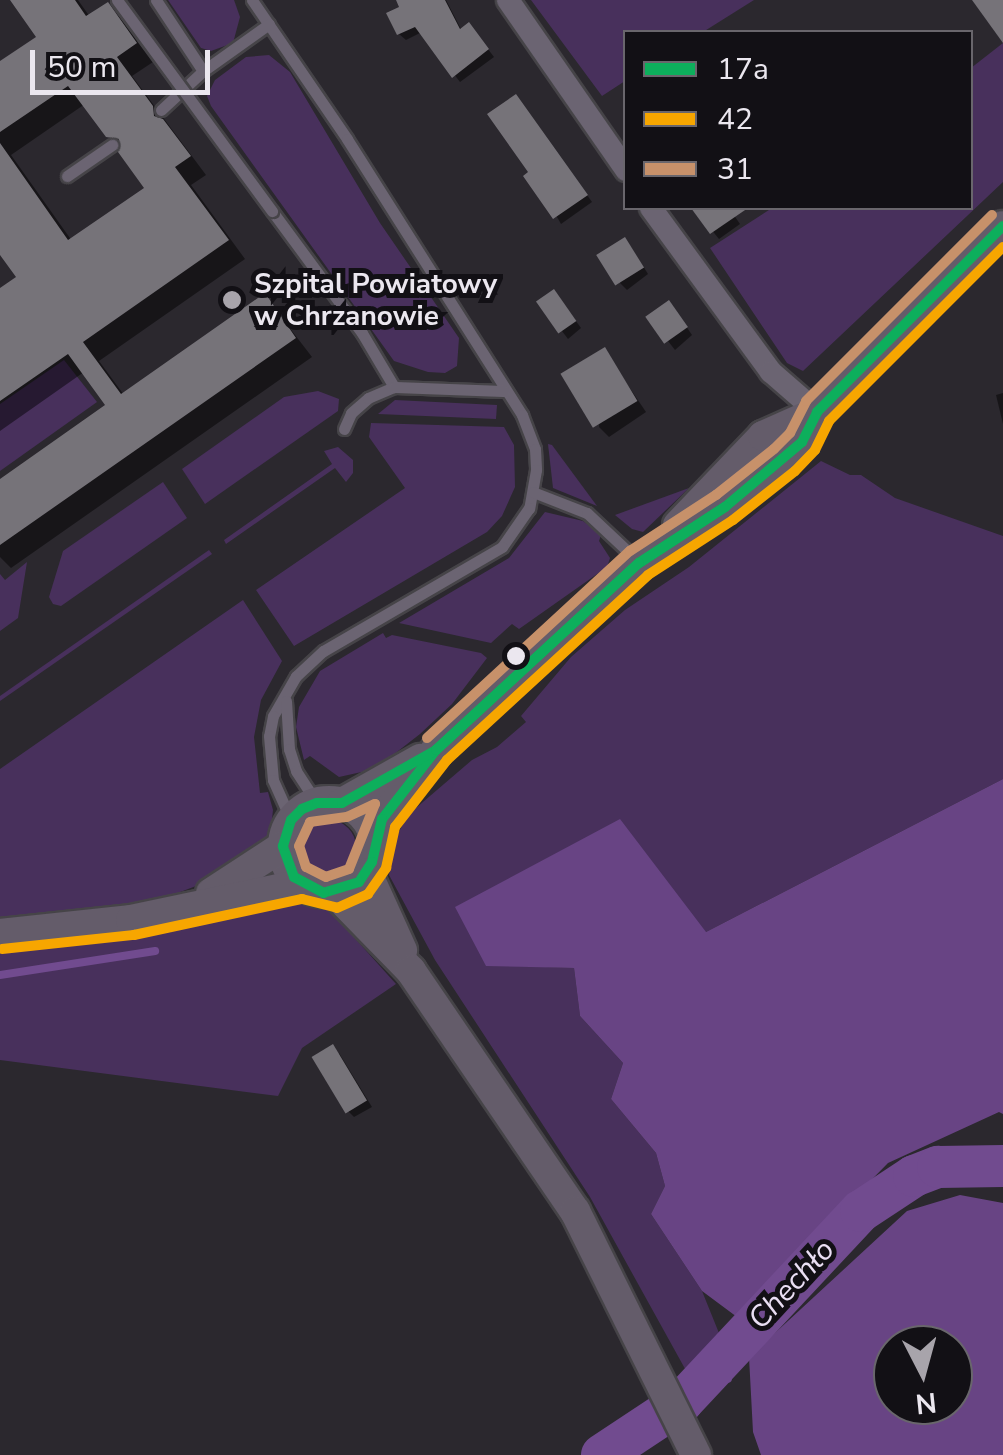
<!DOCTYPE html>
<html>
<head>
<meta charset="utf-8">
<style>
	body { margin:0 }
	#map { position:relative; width:1003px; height:1455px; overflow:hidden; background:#2b282e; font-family:"Nunito Sans",sans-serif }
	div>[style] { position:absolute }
	.green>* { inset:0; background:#48305c }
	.round { border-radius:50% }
	.forest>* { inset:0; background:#684484 }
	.shadow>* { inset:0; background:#0007 }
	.stream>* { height:8px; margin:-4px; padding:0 4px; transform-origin:4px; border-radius:4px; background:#714b8f }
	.river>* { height:42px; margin:-21px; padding:0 21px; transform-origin:21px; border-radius:21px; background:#714b8f }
	.building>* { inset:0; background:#767379; transform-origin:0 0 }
	.roads { filter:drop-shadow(2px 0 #464448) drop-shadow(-2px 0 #464448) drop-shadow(0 2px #464448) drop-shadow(0 -2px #464448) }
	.lane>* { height:11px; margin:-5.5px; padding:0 5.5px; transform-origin:5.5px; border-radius:5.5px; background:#6b6472 }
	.street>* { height:22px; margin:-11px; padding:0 11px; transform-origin:11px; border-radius:11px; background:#6b6472 }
	.secondary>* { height:30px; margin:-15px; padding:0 15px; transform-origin:15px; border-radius:15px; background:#645c6a }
	.secondary>.ring { margin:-15px; padding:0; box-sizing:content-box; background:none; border:30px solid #645c6a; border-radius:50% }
	.bridges { filter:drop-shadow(2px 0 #464448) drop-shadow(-2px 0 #464448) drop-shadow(0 2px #464448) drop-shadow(0 -2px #464448) }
	.lane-bridge>* { height:11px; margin:-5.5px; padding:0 5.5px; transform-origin:5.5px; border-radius:5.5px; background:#6b6472 }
	.bus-1>* { height:10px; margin:-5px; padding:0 5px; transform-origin:5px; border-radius:5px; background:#0daf5c }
	.bus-2>* { height:10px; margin:-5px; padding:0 5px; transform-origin:5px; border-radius:5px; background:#f7a600 }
	.bus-3>* { height:10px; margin:-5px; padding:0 5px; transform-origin:5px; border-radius:5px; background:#c7916a }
	.dots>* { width:28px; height:28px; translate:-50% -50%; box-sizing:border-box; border:5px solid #121015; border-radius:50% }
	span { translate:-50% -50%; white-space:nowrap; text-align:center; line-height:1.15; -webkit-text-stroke:10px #121015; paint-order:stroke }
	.poi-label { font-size:28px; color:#ebe7ef; font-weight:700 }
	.left { translate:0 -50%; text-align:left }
	.water-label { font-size:30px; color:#eadff4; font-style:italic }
	.legend { position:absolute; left:623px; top:30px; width:350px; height:180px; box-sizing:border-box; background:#121015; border:2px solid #69666c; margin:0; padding:12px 18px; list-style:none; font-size:30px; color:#ebe7ef }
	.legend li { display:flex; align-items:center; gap:20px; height:50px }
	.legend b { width:50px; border:2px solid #69666c }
	.north { position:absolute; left:873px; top:1325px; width:100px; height:100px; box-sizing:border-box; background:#121015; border:2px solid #69666c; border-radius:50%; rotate:174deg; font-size:28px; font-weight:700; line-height:40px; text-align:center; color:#ebe7ef }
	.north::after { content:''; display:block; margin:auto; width:35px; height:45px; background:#a8a4ab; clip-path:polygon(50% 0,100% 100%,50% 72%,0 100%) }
	.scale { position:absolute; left:30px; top:50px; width:180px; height:45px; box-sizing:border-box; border:5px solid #ebe7ef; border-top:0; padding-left:12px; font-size:30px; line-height:35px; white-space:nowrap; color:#ebe7ef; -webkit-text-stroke:8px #121015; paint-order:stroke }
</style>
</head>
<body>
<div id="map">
	<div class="green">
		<div style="clip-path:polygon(168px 0,234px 0,240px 17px,233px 43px,211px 51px,201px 48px)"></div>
		<div style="clip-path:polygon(531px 0,754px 0,703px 32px,626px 32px,625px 81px,602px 96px)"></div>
		<div style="clip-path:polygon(1003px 43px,1003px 182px,803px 371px,787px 363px,710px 248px,772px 208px,970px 208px,971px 68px)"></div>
		<div style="clip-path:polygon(269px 55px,290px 72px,380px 223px,459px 338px,457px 366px,445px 373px,428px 372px,394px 361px,211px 106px,207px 96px,215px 80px,246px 57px)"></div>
		<div style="clip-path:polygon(64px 360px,97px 402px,0 471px,0 404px)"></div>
		<div style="clip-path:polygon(318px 391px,339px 399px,338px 411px,205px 504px,182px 469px,284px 397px)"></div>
		<div style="clip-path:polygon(395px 400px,497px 405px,496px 419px,378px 414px)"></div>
		<div style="clip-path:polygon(371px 423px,504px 427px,514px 445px,515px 487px,502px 516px,487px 532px,294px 646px,256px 590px,405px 488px,369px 437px)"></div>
		<div style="clip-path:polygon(548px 444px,552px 445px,597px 506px,553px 488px)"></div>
		<div style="clip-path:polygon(338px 447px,353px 460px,353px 473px,346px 482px,335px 468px,226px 544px,224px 540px,332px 464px,324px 451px)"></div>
		<div style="clip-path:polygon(821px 461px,850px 475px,861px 475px,895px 498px,1003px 536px,1003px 779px,706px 932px,486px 965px,574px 968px,580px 1016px,623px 1063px,611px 1099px,656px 1153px,665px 1186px,651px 1214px,702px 1291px,723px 1343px,689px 1376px,590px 1197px,435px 960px,389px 875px,394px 840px,409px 814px,472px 760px,497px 747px,526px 722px,521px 716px,571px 657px,625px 610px,689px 567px)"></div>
		<div style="clip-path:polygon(163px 482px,187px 518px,61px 606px,53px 604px,49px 597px,63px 551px)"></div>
		<div style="clip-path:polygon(689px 488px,643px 532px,632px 529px,615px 515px)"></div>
		<div style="clip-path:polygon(545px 512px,583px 521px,601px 535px,599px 541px,610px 558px,607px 567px,519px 629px,512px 624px,491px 643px,399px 623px,509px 558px)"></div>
		<div style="clip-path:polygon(209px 550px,212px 554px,0 701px,0 696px)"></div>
		<div style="clip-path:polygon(27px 562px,18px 618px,0 631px,0 574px,5px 580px)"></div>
		<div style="clip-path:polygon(243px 600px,282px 661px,261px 700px,254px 737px,260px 793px,268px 792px,273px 810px,270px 837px,209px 881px,175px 894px,109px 909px,0 920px,0 769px)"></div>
		<div style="clip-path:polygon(383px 633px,386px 638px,392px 635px,481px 653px,487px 658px,452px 704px,420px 734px,375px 769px,339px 777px,310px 756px,304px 760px,296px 727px,299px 707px,320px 671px)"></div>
		<div class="round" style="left:302px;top:820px;width:54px;height:54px"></div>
		<div style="clip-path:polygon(284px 900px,325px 905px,396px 984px,302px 1048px,278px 1096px,0 1060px,0 950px,182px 927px)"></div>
	</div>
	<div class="forest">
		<div style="clip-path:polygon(1003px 779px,1003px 1114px,999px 1112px,888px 1163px,737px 1317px,702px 1291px,651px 1214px,665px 1186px,656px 1153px,611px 1099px,623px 1063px,580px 1016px,574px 968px,486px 966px,455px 907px,620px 819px,706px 932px)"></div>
		<div style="clip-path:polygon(evenodd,960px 1195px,1003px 1203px,1003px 1455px,761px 1455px,753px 1432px,749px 1357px,907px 1211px,960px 1195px,893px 1345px,953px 1345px,953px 1405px,893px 1405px,893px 1345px)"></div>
	</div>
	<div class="shadow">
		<div style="clip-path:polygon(evenodd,14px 0,78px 0,90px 17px,108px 5px,125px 23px,153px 62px,132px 76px,206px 175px,191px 185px,245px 259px,99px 361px,124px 395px,265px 296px,312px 357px,11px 568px,0 557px,0 482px,109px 406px,84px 372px,0 431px,0 291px,19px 278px,0 251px,0 65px,39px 38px,14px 0,85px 104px,148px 189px,72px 241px,11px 155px,85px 104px)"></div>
		<div style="clip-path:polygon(401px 0,446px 0,462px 31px,475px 32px,494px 57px,460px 82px,422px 32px,406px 40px,399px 34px,389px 14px,402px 8px)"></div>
		<div style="clip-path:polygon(522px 104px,592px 202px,561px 224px,532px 173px)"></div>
		<div style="clip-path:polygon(694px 208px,729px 208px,740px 224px,719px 239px)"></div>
		<div style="clip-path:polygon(631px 247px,648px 274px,627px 290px,620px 283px)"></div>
		<div style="clip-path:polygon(560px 299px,581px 328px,568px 339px,540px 302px)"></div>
		<div style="clip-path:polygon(675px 310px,692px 335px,675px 350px,650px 318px)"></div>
		<div style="clip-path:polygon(604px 350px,646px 412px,609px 437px,599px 427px)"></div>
		<div style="clip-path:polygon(1003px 393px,1003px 424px,996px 395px)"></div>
		<div style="clip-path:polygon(339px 1053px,372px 1107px,354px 1117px,347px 1110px)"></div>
	</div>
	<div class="stream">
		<div style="left:0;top:975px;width:157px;rotate:-8.8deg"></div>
		<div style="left:716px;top:1352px;width:13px;rotate:45deg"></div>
		<div style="left:725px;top:1361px;width:18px;rotate:81deg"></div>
	</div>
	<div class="river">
		<div style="left:602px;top:1455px;width:96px;rotate:-33.5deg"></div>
		<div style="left:682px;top:1402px;width:262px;rotate:-46.9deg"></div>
		<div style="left:861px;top:1211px;width:64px;rotate:-33.4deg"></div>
		<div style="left:914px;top:1176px;width:26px;rotate:-21deg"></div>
		<div style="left:938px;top:1167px;width:65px;rotate:-0.9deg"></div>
	</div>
	<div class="building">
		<div style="clip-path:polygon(10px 0,75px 0,86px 16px,108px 2px,137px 43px,117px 57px,153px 106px,154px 116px,163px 119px,191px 156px,175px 167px,229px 240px,83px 342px,121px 394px,265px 293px,296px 338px,0 545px,0 479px,105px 405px,68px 354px,0 401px,0 288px,16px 277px,0 255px,0 143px,68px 240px,144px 188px,118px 152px,119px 139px,106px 137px,68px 86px,0 132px,0 61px,36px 37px)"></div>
		<div style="clip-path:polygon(396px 0,445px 0,460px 29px,469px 22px,489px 49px,452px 78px,415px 27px,397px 35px,386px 13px,399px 7px)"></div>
		<div style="clip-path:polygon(972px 0,1003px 0,1003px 43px)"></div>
		<div style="clip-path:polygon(516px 94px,588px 195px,553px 219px,523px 176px,528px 172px,487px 114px)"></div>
		<div style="clip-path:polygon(691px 208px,748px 208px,710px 234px)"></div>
		<div style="left:625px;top:237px;width:36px;height:34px;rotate:58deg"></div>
		<div style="left:554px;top:289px;width:39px;height:22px;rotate:55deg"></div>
		<div style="left:669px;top:300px;width:33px;height:29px;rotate:55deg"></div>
		<div style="left:605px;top:347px;width:63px;height:52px;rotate:59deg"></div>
		<div style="left:333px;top:1044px;width:66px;height:25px;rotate:59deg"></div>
	</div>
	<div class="roads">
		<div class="lane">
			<div style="left:156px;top:0;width:85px;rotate:56.5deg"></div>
			<div style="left:252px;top:0;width:168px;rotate:55.6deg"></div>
			<div style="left:347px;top:139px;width:327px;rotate:57.6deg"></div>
			<div style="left:522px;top:415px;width:36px;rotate:69deg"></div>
			<div style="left:535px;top:449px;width:21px;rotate:87deg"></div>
			<div style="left:536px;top:470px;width:39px;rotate:100deg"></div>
			<div style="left:529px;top:508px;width:47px;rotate:124.7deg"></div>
			<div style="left:502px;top:547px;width:207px;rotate:149.8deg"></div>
			<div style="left:323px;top:651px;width:37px;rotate:137deg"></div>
			<div style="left:296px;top:676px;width:46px;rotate:119.9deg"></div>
			<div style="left:273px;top:716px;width:20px;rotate:101deg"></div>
			<div style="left:269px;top:736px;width:44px;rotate:84.8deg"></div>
			<div style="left:273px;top:780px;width:44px;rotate:65.8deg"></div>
			<div style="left:161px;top:110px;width:57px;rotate:-42.9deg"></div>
			<div style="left:203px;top:71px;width:81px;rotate:-35.5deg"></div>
			<div style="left:67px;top:176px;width:55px;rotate:-34.6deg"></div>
			<div style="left:272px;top:211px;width:152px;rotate:53.6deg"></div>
			<div style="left:362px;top:333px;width:63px;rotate:59.3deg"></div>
			<div style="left:344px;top:429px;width:17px;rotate:-66deg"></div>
			<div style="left:351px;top:413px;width:23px;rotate:-41deg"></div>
			<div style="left:368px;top:398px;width:28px;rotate:-23deg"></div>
			<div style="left:394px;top:387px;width:110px;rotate:2.1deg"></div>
			<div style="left:533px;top:492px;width:58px;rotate:21.3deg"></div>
			<div style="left:587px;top:513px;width:69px;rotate:43.2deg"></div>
			<div style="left:286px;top:701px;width:48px;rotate:86.4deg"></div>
			<div style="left:289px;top:749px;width:23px;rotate:72deg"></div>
			<div style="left:296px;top:771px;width:38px;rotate:57deg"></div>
		</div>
		<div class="street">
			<div style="left:508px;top:0;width:207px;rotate:55.2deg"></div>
			<div style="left:651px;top:208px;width:203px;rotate:53.8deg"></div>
			<div style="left:771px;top:372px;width:61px;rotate:41deg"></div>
		</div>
		<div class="secondary">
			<div style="left:678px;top:525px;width:123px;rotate:-46.3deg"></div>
			<div style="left:763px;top:436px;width:59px;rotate:-24deg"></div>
			<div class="ring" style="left:283px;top:801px;width:62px;height:62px"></div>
			<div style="left:342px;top:803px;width:90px;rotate:-29.4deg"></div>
			<div style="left:374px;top:839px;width:22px;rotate:-68deg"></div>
			<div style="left:382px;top:819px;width:88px;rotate:-52deg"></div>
			<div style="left:436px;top:750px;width:276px;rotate:-42.7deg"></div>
			<div style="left:639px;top:563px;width:103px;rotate:-33.1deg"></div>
			<div style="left:725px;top:507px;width:75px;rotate:-38.5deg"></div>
			<div style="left:784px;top:460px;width:25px;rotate:-45deg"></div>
			<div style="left:802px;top:442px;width:34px;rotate:-63deg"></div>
			<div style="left:817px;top:412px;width:263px;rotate:-45deg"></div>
			<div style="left:367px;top:873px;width:85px;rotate:65.6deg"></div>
			<div style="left:211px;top:893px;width:86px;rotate:-33.1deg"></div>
			<div style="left:335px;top:893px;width:109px;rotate:45.7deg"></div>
			<div style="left:411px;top:971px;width:291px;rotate:55.7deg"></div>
			<div style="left:575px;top:1211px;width:272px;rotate:63.6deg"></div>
			<div style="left:0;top:934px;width:132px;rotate:-6.1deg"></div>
			<div style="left:131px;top:920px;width:175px;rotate:-11.9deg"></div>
		</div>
	</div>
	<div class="bridges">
		<div class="lane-bridge">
			<div style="left:117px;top:0;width:262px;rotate:53.7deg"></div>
		</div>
	</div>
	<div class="bus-1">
		<div style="left:725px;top:507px;width:101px;rotate:-40.2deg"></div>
		<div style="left:802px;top:442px;width:34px;rotate:-63deg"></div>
		<div style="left:817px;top:412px;width:263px;rotate:-45deg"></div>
		<div style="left:639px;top:563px;width:103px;rotate:-33.1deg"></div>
		<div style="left:639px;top:563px;width:103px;rotate:-33.1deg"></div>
		<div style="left:436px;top:750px;width:88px;rotate:128deg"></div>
		<div style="left:382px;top:819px;width:44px;rotate:103.1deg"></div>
		<div style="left:372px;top:862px;width:24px;rotate:123deg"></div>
		<div style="left:359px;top:882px;width:37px;rotate:163deg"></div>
		<div style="left:324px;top:893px;width:34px;rotate:-152deg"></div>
		<div style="left:294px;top:877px;width:33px;rotate:-110deg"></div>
		<div style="left:283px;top:846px;width:27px;rotate:-73deg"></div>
		<div style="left:291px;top:820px;width:16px;rotate:-45deg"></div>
		<div style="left:302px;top:809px;width:16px;rotate:-22deg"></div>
		<div style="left:317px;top:803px;width:25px"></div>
		<div style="left:342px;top:803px;width:108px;rotate:-29.4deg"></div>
		<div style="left:436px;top:750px;width:276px;rotate:-42.7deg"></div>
		<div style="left:436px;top:750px;width:276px;rotate:-42.7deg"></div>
	</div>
	<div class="bus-2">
		<div style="left:2px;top:949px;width:133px;rotate:-6.1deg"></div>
		<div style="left:134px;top:935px;width:172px;rotate:-12.1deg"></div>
		<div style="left:302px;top:899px;width:36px;rotate:14deg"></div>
		<div style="left:337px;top:908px;width:34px;rotate:-24deg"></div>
		<div style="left:368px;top:894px;width:32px;rotate:-55deg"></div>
		<div style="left:386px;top:868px;width:42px;rotate:-77.6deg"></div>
		<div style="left:395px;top:827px;width:85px;rotate:-52.2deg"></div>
		<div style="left:447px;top:760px;width:273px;rotate:-42.6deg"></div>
		<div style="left:648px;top:575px;width:101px;rotate:-32.9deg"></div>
		<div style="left:733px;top:520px;width:79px;rotate:-38.3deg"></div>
		<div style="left:795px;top:471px;width:29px;rotate:-46deg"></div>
		<div style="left:815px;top:450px;width:32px;rotate:-64deg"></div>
		<div style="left:829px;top:421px;width:246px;rotate:-45deg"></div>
	</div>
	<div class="bus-3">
		<div style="left:427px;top:738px;width:276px;rotate:-42.7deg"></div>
		<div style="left:630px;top:551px;width:103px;rotate:-33.1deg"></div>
		<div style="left:716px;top:495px;width:74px;rotate:-38.4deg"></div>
		<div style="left:774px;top:449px;width:23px;rotate:-45deg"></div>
		<div style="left:790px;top:433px;width:36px;rotate:-63deg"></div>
		<div style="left:806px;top:401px;width:263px;rotate:-45deg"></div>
		<div style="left:375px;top:804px;width:70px;rotate:111.8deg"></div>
		<div style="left:349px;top:869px;width:24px;rotate:161deg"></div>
		<div style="left:326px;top:877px;width:22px;rotate:-153deg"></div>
		<div style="left:306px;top:867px;width:22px;rotate:-108deg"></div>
		<div style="left:299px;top:846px;width:26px;rotate:-65deg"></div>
		<div style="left:310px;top:822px;width:37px;rotate:-8deg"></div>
		<div style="left:347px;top:817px;width:31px;rotate:-25deg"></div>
	</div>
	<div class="dots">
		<div style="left:232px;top:300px;background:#a8a4ab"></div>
		<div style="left:516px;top:656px;background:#ebe7ef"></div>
	</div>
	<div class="poi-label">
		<span class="left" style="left:254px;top:300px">Szpital Powiatowy<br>w Chrzanowie</span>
	</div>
	<div class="water-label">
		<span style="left:792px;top:1285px;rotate:-47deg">Chechło</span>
	</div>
	<ul class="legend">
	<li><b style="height:12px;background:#0daf5c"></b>17a</li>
	<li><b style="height:12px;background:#f7a600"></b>42</li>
	<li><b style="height:12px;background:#c7916a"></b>31</li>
	</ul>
	<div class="north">N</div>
	<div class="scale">50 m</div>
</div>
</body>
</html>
